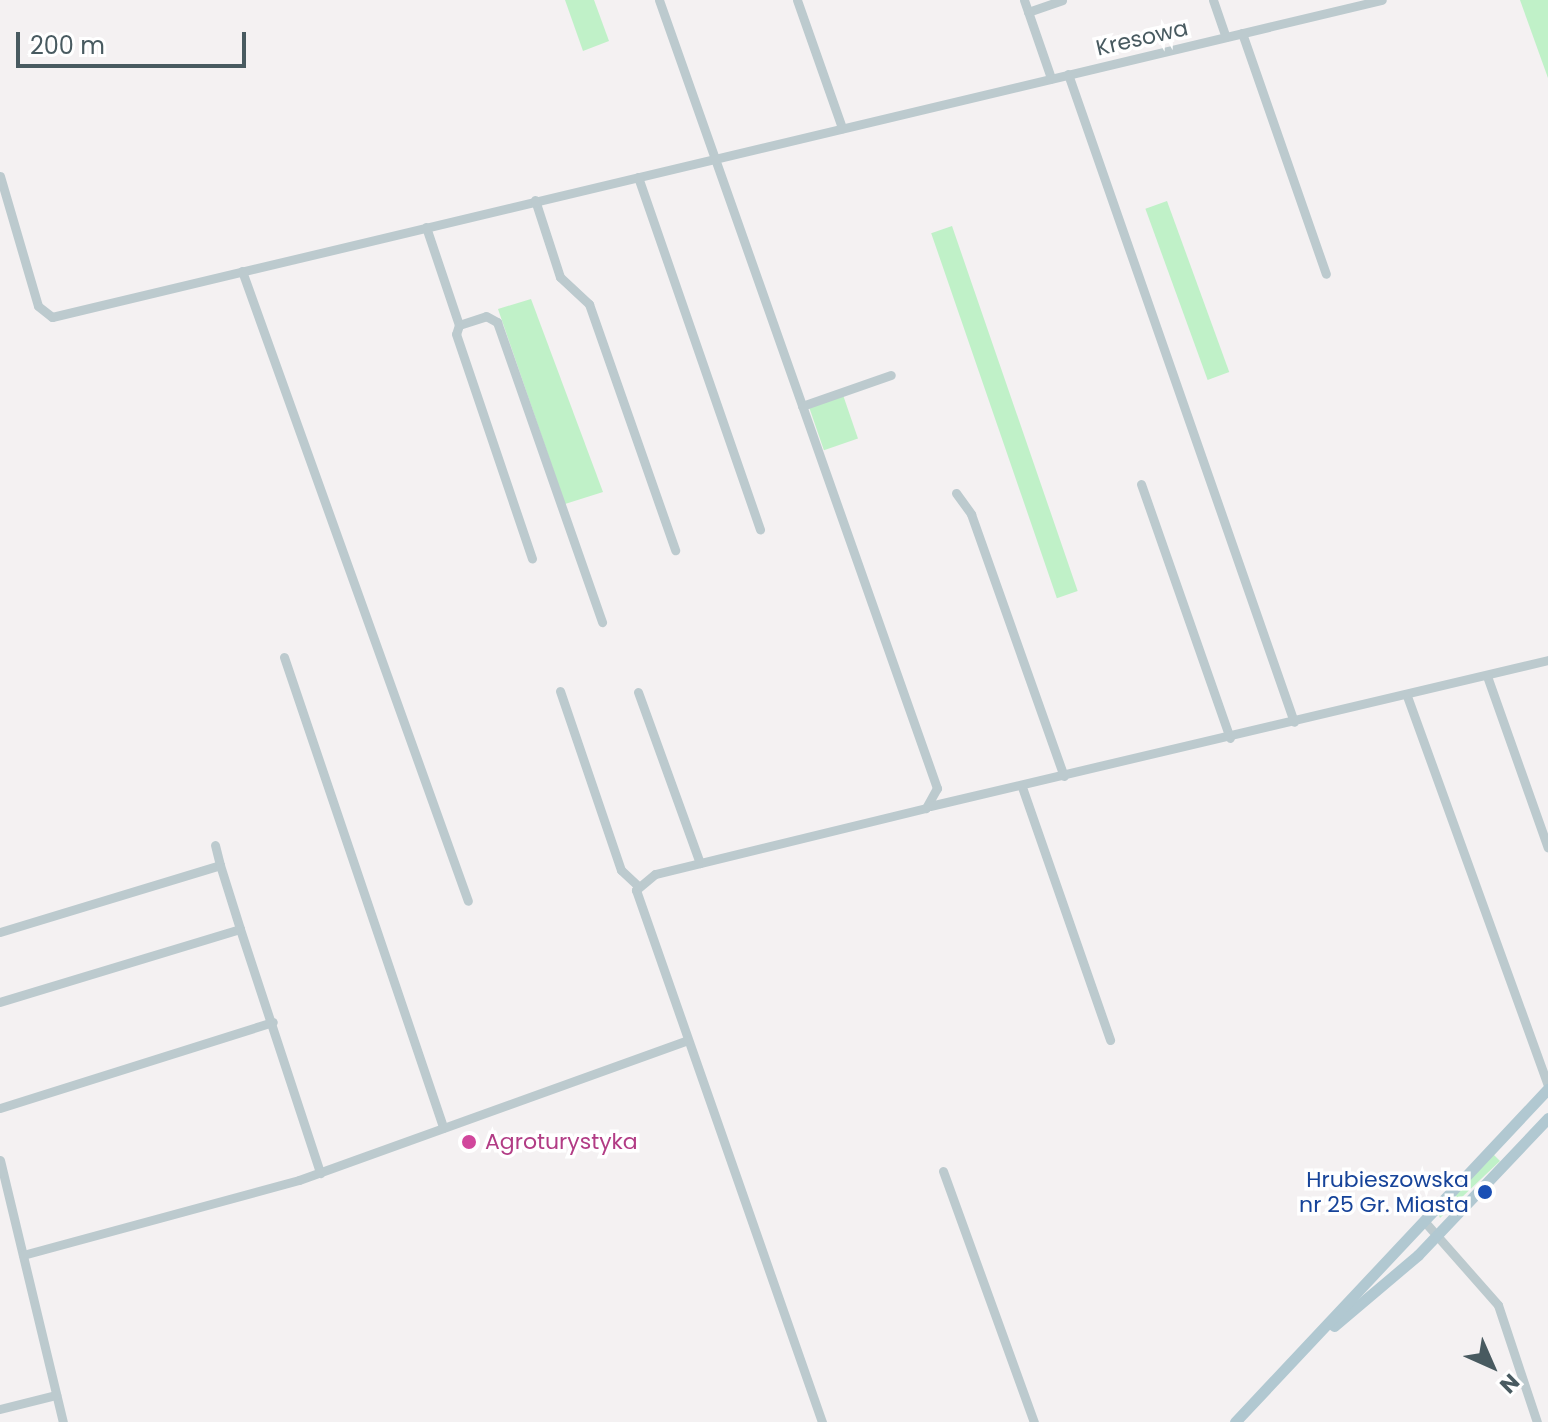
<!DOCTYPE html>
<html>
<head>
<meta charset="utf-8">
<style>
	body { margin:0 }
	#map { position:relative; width:1548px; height:1422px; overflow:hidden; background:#f4f1f2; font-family:Poppins,sans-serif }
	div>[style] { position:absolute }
	.green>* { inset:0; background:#c0f1c8; transform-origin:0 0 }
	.minor>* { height:9px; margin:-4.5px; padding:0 4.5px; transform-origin:4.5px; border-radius:4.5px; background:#bccace }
	.major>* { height:11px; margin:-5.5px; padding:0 5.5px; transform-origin:5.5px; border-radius:5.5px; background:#b1c8d1 }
	.dots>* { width:22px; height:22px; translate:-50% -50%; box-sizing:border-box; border:4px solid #fff; border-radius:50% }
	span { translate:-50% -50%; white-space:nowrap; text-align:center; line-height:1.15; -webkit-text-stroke:7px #fff; paint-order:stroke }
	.street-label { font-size:22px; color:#485a60 }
	.hotel-label { font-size:22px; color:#b23c85 }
	.left { translate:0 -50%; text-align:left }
	.transit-label { font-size:22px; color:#164399 }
	.right { translate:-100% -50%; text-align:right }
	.north { position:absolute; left:1452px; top:1326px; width:80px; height:80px; -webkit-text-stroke:6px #fff; paint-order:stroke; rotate:135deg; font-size:22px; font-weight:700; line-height:32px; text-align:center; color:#485a60 }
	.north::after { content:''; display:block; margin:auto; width:28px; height:36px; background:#485a60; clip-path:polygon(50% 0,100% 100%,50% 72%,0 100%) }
	.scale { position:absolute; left:16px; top:32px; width:230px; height:36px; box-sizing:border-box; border:4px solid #485a60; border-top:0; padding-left:10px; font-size:24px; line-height:28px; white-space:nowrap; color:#485a60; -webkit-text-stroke:6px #fff; paint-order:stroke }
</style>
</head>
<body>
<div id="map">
	<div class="green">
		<div style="clip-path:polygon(565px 0,594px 0,609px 41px,583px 51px)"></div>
		<div style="clip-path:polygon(1520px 0,1548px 0,1548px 78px)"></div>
		<div style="left:1167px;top:201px;width:182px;height:23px;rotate:70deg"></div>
		<div style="left:952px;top:226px;width:386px;height:22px;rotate:71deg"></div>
		<div style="clip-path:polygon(531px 299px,603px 492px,565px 504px,498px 309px)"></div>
		<div style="left:843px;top:395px;width:46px;height:36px;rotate:71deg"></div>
		<div style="clip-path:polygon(1492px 1153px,1500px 1161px,1440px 1218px,1438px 1213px)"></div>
	</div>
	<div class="minor">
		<div style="left:659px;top:0;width:836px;rotate:70.57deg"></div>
		<div style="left:937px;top:788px;width:23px;rotate:119deg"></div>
		<div style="left:926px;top:808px;width:279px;rotate:166.3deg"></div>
		<div style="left:655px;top:874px;width:25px;rotate:140deg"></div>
		<div style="left:636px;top:890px;width:564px;rotate:70.73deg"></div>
		<div style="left:797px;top:0;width:136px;rotate:70.6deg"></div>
		<div style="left:1024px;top:0;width:83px;rotate:70.9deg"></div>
		<div style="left:1213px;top:0;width:39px;rotate:71deg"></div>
		<div style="left:1028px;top:12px;width:36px;rotate:-19deg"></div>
		<div style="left:1242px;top:33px;width:255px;rotate:70.8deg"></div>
		<div style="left:1068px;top:74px;width:686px;rotate:70.77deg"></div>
		<div style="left:0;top:176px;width:135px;rotate:73.7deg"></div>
		<div style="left:38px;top:306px;width:18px;rotate:38deg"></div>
		<div style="left:52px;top:317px;width:1367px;rotate:-13.41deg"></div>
		<div style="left:638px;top:177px;width:373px;rotate:70.9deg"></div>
		<div style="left:535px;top:200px;width:81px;rotate:72deg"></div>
		<div style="left:560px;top:277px;width:40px;rotate:43deg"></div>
		<div style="left:589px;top:304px;width:261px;rotate:70.7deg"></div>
		<div style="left:426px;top:227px;width:103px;rotate:71.4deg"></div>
		<div style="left:459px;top:325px;width:28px;rotate:-18deg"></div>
		<div style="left:486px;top:316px;width:13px;rotate:29deg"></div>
		<div style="left:497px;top:322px;width:318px;rotate:70.7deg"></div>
		<div style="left:242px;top:271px;width:669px;rotate:70.27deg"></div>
		<div style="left:459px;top:325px;width:9px;rotate:108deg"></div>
		<div style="left:456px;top:334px;width:237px;rotate:71.3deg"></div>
		<div style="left:802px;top:406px;width:94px;rotate:-19.2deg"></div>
		<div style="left:1141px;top:484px;width:269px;rotate:70.7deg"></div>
		<div style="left:956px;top:493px;width:26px;rotate:54deg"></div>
		<div style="left:971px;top:514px;width:278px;rotate:70.5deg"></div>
		<div style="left:284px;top:657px;width:497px;rotate:71.3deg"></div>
		<div style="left:1487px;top:676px;width:182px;rotate:70.5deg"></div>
		<div style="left:560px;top:691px;width:189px;rotate:71.2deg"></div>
		<div style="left:621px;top:870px;width:23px;rotate:43deg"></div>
		<div style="left:638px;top:692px;width:182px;rotate:70.1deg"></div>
		<div style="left:1407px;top:696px;width:415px;rotate:70.1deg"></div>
		<div style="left:1022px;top:787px;width:268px;rotate:70.8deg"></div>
		<div style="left:930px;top:806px;width:635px;rotate:-13.29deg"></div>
		<div style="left:215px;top:845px;width:21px;rotate:76deg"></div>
		<div style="left:240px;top:929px;width:257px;rotate:71.8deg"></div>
		<div style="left:0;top:932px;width:230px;rotate:-16.9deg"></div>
		<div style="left:220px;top:865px;width:67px;rotate:72.6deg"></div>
		<div style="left:240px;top:929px;width:251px;rotate:163.1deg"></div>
		<div style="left:0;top:1108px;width:286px;rotate:-17.5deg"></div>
		<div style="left:0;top:1160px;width:269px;rotate:76.5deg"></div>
		<div style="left:943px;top:1171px;width:267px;rotate:70.1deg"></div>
		<div style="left:1424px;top:1221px;width:112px;rotate:48.6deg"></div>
		<div style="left:1498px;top:1305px;width:123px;rotate:71.6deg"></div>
		<div style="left:23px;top:1255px;width:286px;rotate:-15.2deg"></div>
		<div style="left:299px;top:1180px;width:412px;rotate:-19.8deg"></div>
		<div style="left:0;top:1409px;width:58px;rotate:-14deg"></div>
	</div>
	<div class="major">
		<div style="left:1334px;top:1326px;width:110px;rotate:-40.2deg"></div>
		<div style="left:1418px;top:1255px;width:189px;rotate:-46.5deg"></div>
		<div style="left:1235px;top:1422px;width:457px;rotate:-46.8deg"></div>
	</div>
	<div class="dots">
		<div style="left:469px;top:1142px;background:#d1479c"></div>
		<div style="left:1485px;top:1192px;background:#1a4fb4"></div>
	</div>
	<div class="street-label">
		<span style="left:1142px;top:38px;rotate:-13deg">Kresowa</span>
	</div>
	<div class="hotel-label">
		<span class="left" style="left:485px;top:1142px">Agroturystyka</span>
	</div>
	<div class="transit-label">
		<span class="right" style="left:1469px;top:1192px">Hrubieszowska<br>nr 25 Gr. Miasta</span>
	</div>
	<div class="north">N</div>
	<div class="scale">200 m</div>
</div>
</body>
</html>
